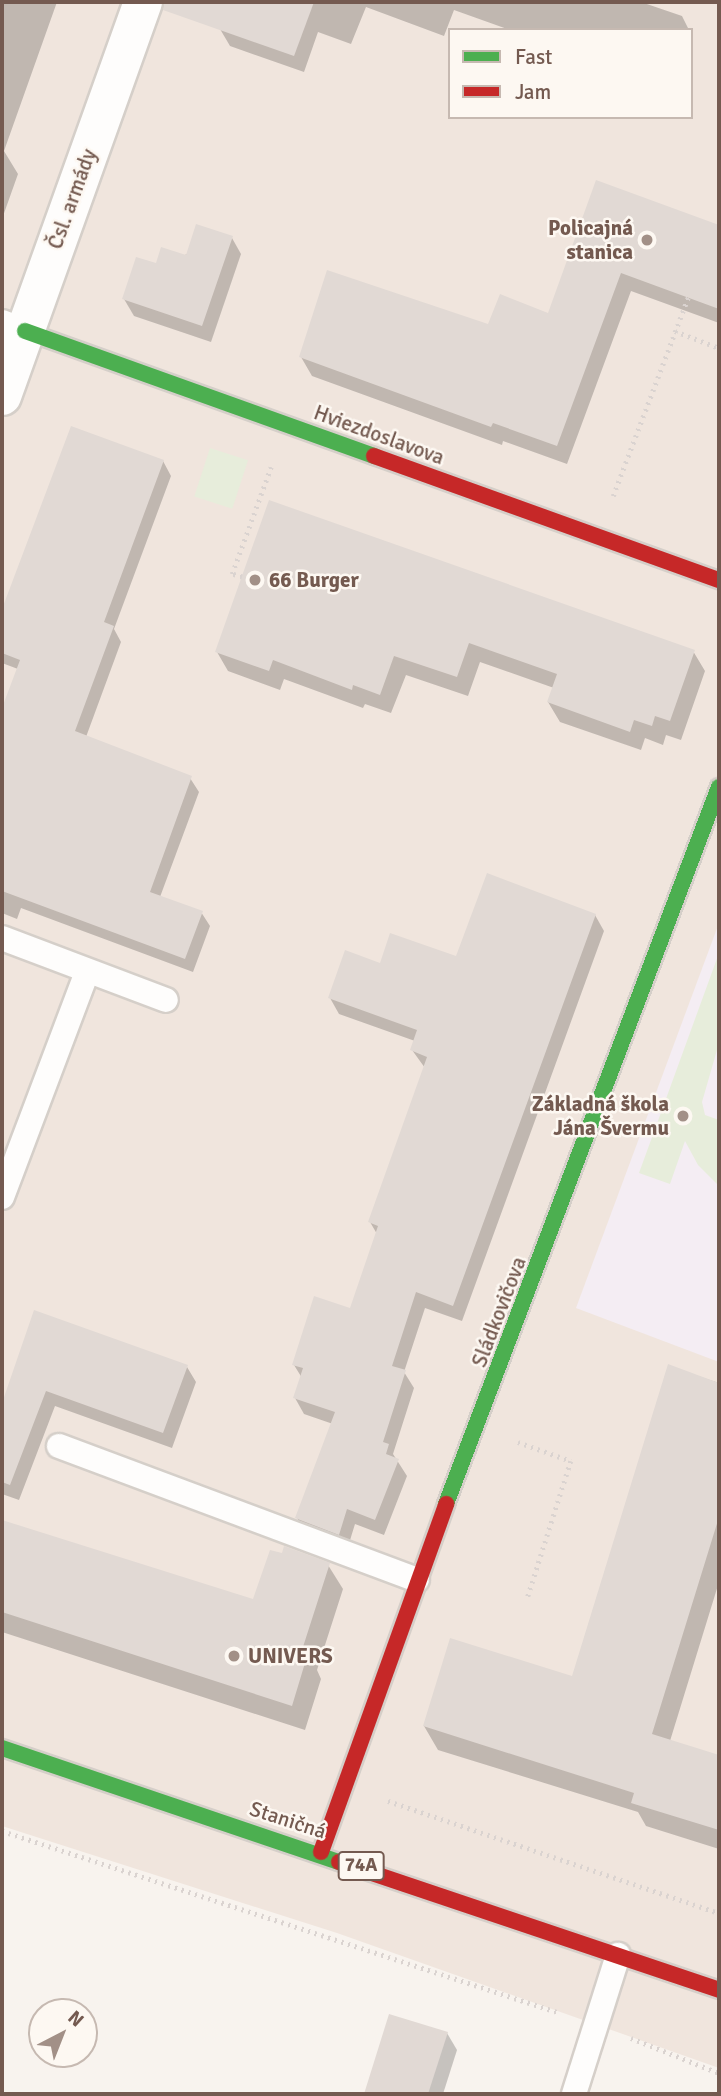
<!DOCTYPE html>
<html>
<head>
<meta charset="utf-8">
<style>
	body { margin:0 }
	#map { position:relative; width:721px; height:2096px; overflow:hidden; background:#f8f3ee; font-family:Signika,sans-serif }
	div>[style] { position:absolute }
	.residential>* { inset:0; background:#f0e5dd }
	.education>* { inset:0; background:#f4edf3 }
	.green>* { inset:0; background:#e7eddb; transform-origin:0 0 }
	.shadow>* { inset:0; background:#0003 }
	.building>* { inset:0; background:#e1d9d4 }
	.path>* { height:4.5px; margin-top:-2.25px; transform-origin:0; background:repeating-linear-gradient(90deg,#dad3d0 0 2px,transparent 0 7px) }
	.roads { filter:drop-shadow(2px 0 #d5cfc9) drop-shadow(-2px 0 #d5cfc9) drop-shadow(0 2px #d5cfc9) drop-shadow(0 -2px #d5cfc9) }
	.lane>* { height:24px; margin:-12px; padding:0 12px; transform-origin:12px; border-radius:12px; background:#fefdfc }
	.street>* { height:38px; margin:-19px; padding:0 19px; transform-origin:19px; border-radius:19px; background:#fefdfc }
	.fast>* { height:16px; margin:-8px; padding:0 8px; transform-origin:8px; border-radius:8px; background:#4caf50 }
	.jam>* { height:16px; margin:-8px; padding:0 8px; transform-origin:8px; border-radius:8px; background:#c62828 }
	.dots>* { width:19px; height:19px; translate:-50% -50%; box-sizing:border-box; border:4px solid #fdf8f2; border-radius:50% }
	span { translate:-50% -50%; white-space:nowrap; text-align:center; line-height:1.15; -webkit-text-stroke:5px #fdf8f2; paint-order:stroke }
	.shield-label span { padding:2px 5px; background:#fdf8f2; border:2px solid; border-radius:5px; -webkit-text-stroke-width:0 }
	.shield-label { font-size:19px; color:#745a50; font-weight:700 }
	.street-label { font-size:21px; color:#745a50 }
	.poi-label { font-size:21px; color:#745a50; font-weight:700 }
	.right { translate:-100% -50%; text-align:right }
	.left { translate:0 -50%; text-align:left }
	.frame { position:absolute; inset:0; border:4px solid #745a50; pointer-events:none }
	.legend { position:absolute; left:448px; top:28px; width:245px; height:91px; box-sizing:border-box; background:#fdf8f2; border:2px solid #c6b9b1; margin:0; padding:9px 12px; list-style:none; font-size:21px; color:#745a50 }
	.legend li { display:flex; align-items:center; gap:14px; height:35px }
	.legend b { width:35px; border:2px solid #c6b9b1 }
	.north { position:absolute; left:28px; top:1998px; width:70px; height:70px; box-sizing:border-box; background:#fdf8f2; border:2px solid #c6b9b1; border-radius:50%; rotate:42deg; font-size:19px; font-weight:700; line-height:28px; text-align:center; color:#745a50 }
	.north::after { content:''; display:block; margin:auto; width:24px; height:32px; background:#a29087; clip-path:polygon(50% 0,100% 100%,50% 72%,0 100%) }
</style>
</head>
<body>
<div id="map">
	<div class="residential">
		<div style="clip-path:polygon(evenodd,2px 2px,719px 2px,719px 2068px,337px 1933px,2px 1826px,2px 2px,450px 30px,691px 30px,691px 117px,450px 117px,450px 30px)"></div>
	</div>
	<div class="education">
		<div style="clip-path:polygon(719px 923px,719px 1362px,576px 1308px)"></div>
	</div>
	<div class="green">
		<div style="left:210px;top:448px;width:40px;height:51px;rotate:18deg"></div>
		<div style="clip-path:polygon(719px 953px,719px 1043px,702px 1102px,705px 1115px,719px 1120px,719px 1186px,698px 1165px,685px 1141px,670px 1184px,639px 1173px)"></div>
	</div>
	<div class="shadow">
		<div style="clip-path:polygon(2px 2px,57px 2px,4px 151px,18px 174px,2px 219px)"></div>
		<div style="clip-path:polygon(230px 2px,641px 2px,682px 16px,689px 30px,510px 30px,454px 10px,444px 36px,366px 7px,351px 44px,318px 32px,304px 72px,230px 46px,220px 29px)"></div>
		<div style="clip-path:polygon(597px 182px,719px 227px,719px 323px,631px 291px,567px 464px,503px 441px,502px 445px,312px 376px,301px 357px,549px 316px)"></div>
		<div style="clip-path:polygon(232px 238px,241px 254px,211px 342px,134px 316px,124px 299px,157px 265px)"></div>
		<div style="clip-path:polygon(72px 428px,163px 461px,171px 476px,114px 629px,121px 642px,86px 737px,190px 778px,199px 792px,160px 897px,201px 912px,210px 926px,193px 972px,21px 908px,17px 919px,2px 913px,2px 713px,18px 669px,2px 663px,2px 614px)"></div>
		<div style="clip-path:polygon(270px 502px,693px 651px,705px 671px,681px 740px,666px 735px,663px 745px,645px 738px,641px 750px,560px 722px,548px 702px,554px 688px,480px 662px,468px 696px,406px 675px,391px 713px,365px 704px,363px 708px,284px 679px,280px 690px,228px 671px,217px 652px)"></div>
		<div style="clip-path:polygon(595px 915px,604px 931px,462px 1321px,425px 1308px,404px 1372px,414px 1388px,393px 1454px,407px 1476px,384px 1535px,355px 1524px,347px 1550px,306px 1534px,297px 1518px,333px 1424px,304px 1414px,295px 1398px,302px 1378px,294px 1365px,351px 1310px,377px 1234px,370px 1222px,425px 1068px,412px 1050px,415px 1041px,339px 1014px,330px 998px,381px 965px,457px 958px)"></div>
		<div style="clip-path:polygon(35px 1312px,187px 1367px,196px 1382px,172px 1448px,55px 1406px,19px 1500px,2px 1494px,2px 1409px)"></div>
		<div style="clip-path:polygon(670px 1367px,719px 1383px,719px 1582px,670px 1741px,719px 1757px,719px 1849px,646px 1826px,638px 1812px,438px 1750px,424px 1726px,573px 1678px)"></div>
		<div style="clip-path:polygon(2px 1522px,254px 1601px,328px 1565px,343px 1589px,317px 1670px,321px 1679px,305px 1730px,2px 1632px)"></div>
		<div style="clip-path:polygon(390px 2016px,447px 2033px,457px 2050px,443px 2094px,366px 2094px)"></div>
	</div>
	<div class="building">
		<div style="clip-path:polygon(164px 2px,314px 2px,294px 56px,163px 10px)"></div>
		<div style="clip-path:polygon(596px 180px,719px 225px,719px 309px,621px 273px,557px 446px,493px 423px,491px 427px,299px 357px,327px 270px,488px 324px,500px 294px,548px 313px)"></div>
		<div style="clip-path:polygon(196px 224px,233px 236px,202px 326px,122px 299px,136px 257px,156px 263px,161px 247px,186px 255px)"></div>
		<div style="clip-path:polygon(71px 426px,164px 460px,104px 622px,114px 626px,75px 731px,192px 776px,150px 892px,203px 911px,185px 959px,2px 891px,2px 708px,20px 660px,2px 653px,2px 609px)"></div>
		<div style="clip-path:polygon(269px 500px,695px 650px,670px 721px,655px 716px,652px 726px,634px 720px,630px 732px,547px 702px,557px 674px,469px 643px,457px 677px,394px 656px,380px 695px,353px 685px,352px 690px,273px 660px,269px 671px,215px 652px)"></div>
		<div style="clip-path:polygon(487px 873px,596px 914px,453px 1306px,416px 1292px,392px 1366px,406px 1370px,383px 1442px,389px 1444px,386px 1454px,399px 1459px,375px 1520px,347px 1509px,339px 1535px,295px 1518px,335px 1412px,293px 1398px,303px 1368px,292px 1365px,314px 1296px,350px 1308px,378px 1226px,368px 1222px,427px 1057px,410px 1050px,417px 1030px,328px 998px,345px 950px,380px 963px,390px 933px,456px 956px)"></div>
		<div style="clip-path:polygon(34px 1310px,188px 1365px,163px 1433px,46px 1391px,10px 1485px,2px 1482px,2px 1403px)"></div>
		<div style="clip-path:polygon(668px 1364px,719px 1383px,719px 1517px,652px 1734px,719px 1755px,719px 1830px,631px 1803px,634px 1793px,423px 1726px,450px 1638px,572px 1676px)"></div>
		<div style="clip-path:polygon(2px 1520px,253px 1599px,270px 1550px,282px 1553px,284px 1546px,330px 1563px,302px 1650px,308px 1653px,292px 1706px,2px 1612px)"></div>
		<div style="clip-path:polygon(389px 2014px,448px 2032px,428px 2094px,364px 2094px)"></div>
	</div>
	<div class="path">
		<div style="left:675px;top:331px;width:47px;rotate:21.1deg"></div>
		<div style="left:613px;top:496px;width:213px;rotate:-69.3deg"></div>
		<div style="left:242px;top:577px;width:10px;rotate:-163deg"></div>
		<div style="left:232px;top:574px;width:114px;rotate:-70deg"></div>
		<div style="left:518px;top:1442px;width:56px;rotate:19.7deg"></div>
		<div style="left:571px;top:1461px;width:146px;rotate:107.6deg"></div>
		<div style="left:388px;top:1801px;width:349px;rotate:18.7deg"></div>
		<div style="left:2px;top:1831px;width:587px;rotate:18.06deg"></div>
		<div style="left:631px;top:2038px;width:95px;rotate:21.7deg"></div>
	</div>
	<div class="roads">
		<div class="lane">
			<div style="left:2px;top:322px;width:25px;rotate:21deg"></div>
			<div style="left:2px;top:938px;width:175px;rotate:20.7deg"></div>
			<div style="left:2px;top:1197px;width:241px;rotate:-69.3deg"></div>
			<div style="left:59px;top:1446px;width:382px;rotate:20.5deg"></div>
			<div style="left:574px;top:2094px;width:146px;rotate:-72.4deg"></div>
		</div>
		<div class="street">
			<div style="left:2px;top:396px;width:418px;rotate:-70.3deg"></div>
		</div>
		<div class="fast">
			<div style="left:25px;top:331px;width:371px;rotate:19.7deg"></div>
			<div style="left:446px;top:1504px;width:767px;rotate:-69.16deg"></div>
			<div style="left:2px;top:1748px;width:356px;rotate:18.7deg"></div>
		</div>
		<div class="jam">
			<div style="left:374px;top:456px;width:367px;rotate:19.8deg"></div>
			<div style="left:321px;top:1852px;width:370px;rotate:-70.2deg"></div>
			<div style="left:339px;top:1862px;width:401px;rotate:18.6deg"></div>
		</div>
	</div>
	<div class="dots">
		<div style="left:647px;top:240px;background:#a29087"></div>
		<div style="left:255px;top:580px;background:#a29087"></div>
		<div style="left:683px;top:1116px;background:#a29087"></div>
		<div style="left:234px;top:1656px;background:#a29087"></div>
	</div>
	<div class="shield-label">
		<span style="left:361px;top:1866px">74A</span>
	</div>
	<div class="street-label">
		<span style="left:72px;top:199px;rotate:-70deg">Čsl. armády</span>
		<span style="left:379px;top:435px;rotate:20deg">Hviezdoslavova</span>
		<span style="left:499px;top:1312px;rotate:-69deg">Sládkovičova</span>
		<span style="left:288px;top:1820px;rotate:18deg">Staničná</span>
	</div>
	<div class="poi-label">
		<span class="right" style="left:633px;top:240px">Policajná<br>stanica</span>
		<span class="left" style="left:269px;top:580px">66 Burger</span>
		<span class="right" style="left:669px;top:1116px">Základná škola<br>Jána Švermu</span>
		<span class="left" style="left:248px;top:1656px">UNIVERS</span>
	</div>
	<div class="frame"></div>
	<ul class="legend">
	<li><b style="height:9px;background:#4caf50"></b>Fast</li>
	<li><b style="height:9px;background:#c62828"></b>Jam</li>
	</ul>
	<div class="north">N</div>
</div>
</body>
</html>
